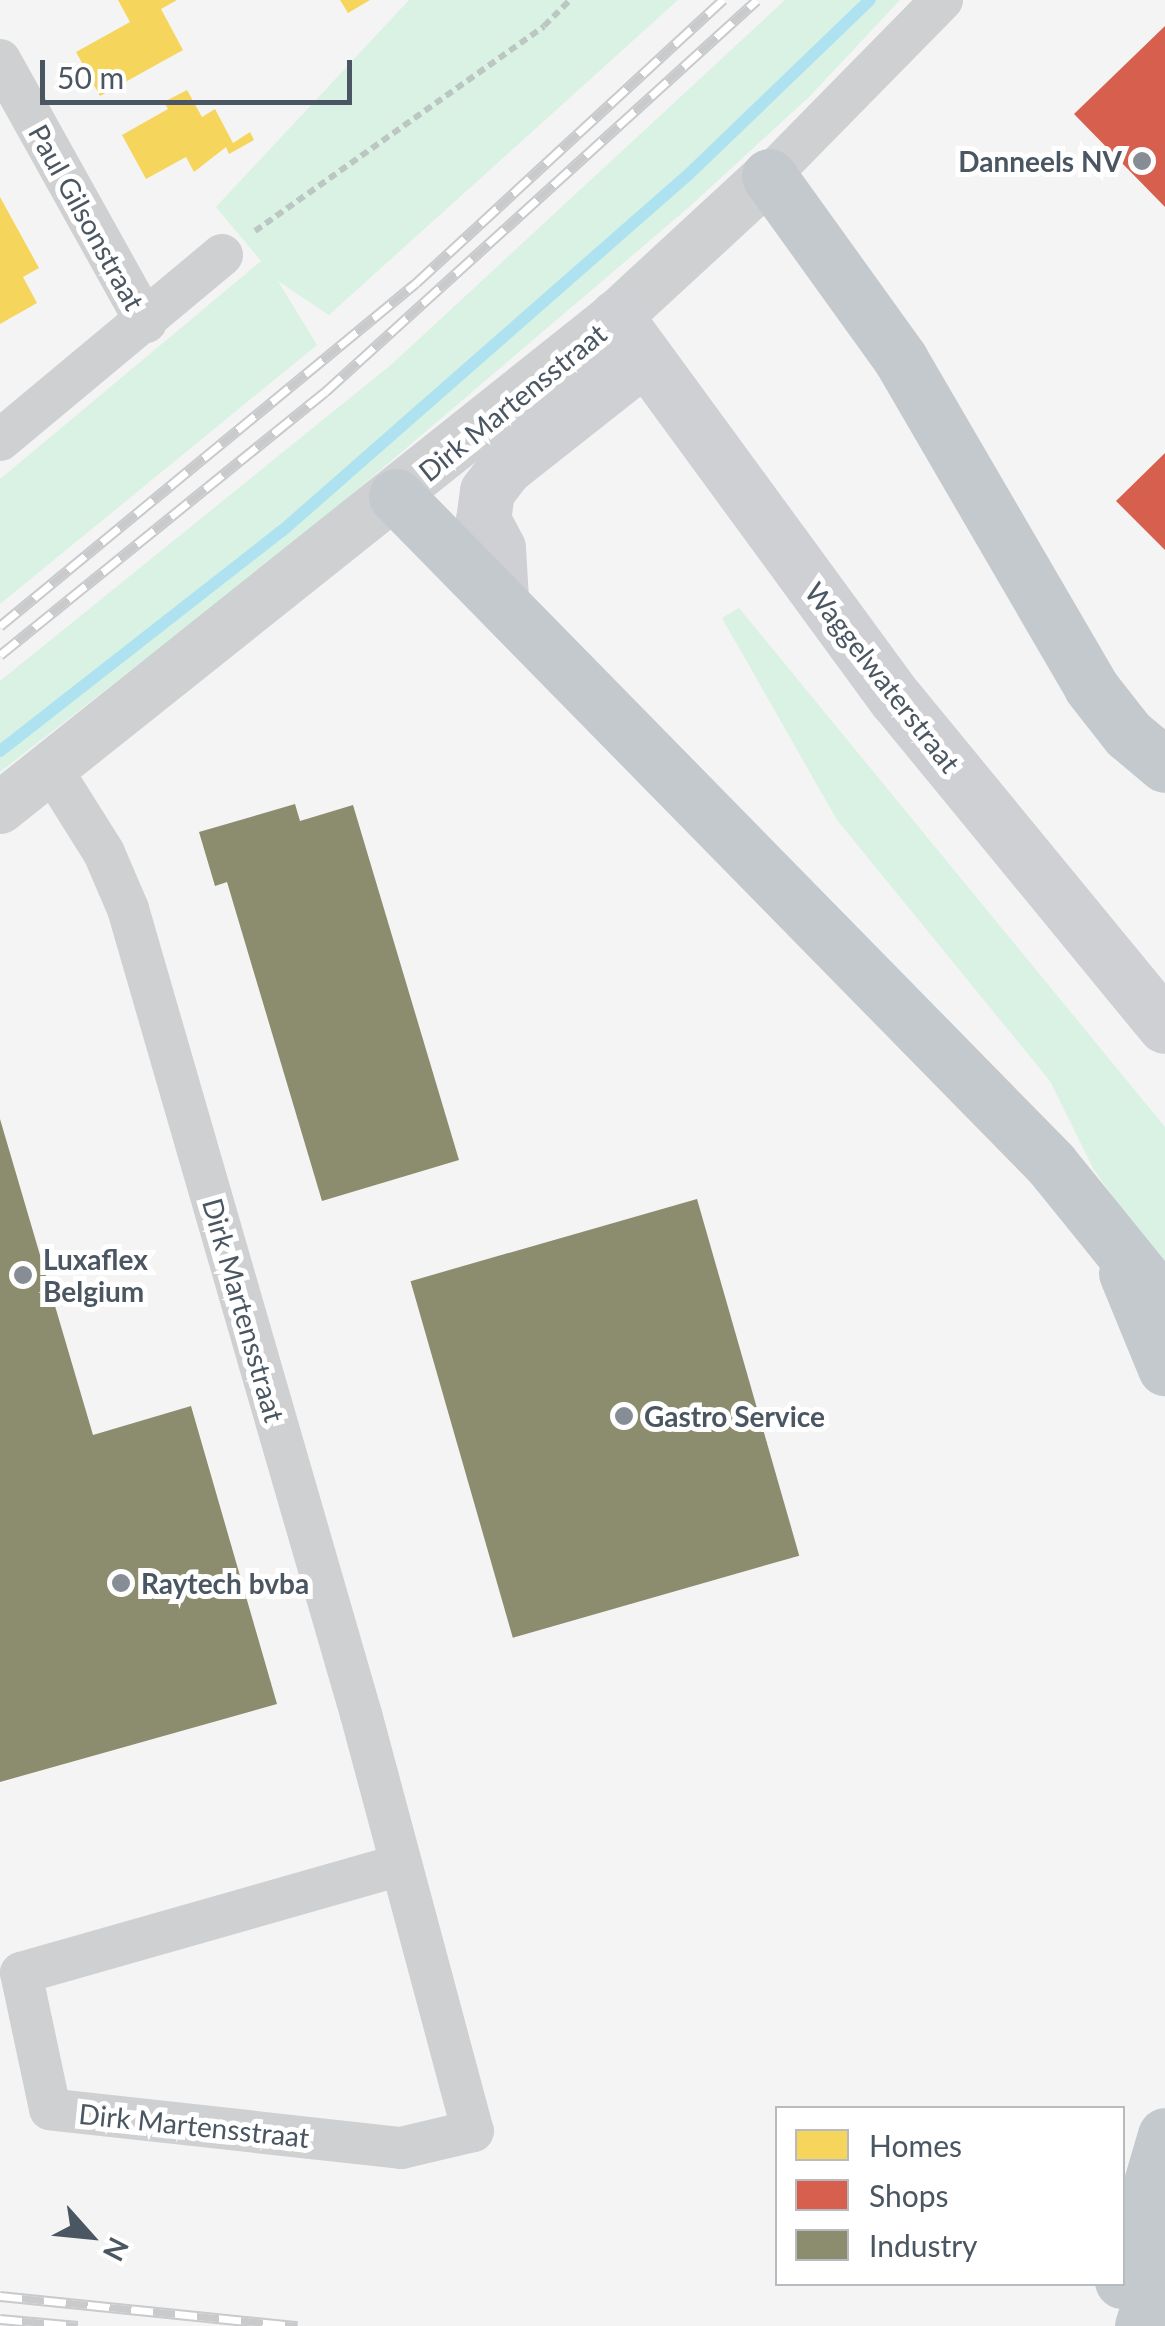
<!DOCTYPE html>
<html>
<head>
<meta charset="utf-8">
<style>
	body { margin:0 }
	#map { position:relative; width:1165px; height:2326px; overflow:hidden; background:#f4f4f4; font-family:Lato,sans-serif }
	div>[style] { position:absolute }
	.green>* { inset:0; background:#d9f2e3 }
	.homes>* { inset:0; background:#f6d55c }
	.shops>* { inset:0; background:#d6604d }
	.industry>* { inset:0; background:#8c8c6e; transform-origin:0 0 }
	.stream>* { height:12px; margin:-6px; padding:0 6px; transform-origin:6px; border-radius:6px; background:#aee2f0 }
	.path>* { height:6px; margin-top:-3px; transform-origin:0; background:repeating-linear-gradient(90deg,#bcc7c4 0 8px,transparent 0 13px) }
	.minor>* { height:42px; margin:-21px; padding:0 21px; transform-origin:21px; border-radius:21px; background:#ced0d2 }
	.tertiary>* { height:52px; margin:-26px; padding:0 26px; transform-origin:26px; border-radius:26px; background:#ced0d2 }
	.secondary>* { height:55px; margin:-27.5px; padding:0 27.5px; transform-origin:27.5px; border-radius:27.5px; background:#ced0d4 }
	.trunk>* { height:55px; margin:-27.5px; padding:0 27.5px; transform-origin:27.5px; border-radius:27.5px; background:#c4c9cd }
	.rail>* { height:11px; margin-top:-5.5px; transform-origin:0; background:repeating-linear-gradient(90deg,#fff 0 22px,#c9cacc 0 44px); box-sizing:border-box; border-block:2px solid #c9cacc }
	.dots>* { width:28px; height:28px; translate:-50% -50%; box-sizing:border-box; border:5px solid #fff; border-radius:50% }
	span { translate:-50% -50%; white-space:nowrap; text-align:center; line-height:1.15; -webkit-text-stroke:10px #fff; paint-order:stroke }
	.poi-label { font-size:28px; color:#4a5661; font-weight:700 }
	.right { translate:-100% -50%; text-align:right }
	.left { translate:0 -50%; text-align:left }
	.street-label { font-size:28px; color:#4a5661 }
	.legend { position:absolute; left:775px; top:2106px; width:350px; height:180px; box-sizing:border-box; background:#fff; border:2px solid #b7bbc0; margin:0; padding:12px 18px; list-style:none; font-size:30px; color:#4a5661 }
	.legend li { display:flex; align-items:center; gap:20px; height:50px }
	.legend b { width:50px; border:2px solid #b7bbc0 }
	.north { position:absolute; left:40px; top:2186px; width:100px; height:100px; -webkit-text-stroke:8px #fff; paint-order:stroke; rotate:117deg; font-size:28px; font-weight:700; line-height:40px; text-align:center; color:#4a5661 }
	.north::after { content:''; display:block; margin:auto; width:35px; height:45px; background:#4a5661; clip-path:polygon(50% 0,100% 100%,50% 72%,0 100%) }
	.scale { position:absolute; left:40px; top:60px; width:312px; height:45px; box-sizing:border-box; border:5px solid #4a5661; border-top:0; padding-left:12px; font-size:30px; line-height:35px; white-space:nowrap; color:#4a5661; -webkit-text-stroke:8px #fff; paint-order:stroke }
</style>
</head>
<body>
<div id="map">
	<div class="green">
		<div style="clip-path:polygon(409px 0,678px 0,329px 315px,278px 281px,317px 345px,0 604px,0 479px,261px 261px,216px 207px)"></div>
		<div style="clip-path:polygon(785px 0,900px 0,810px 96px,688px 208px,296px 542px,0 772px,0 681px,392px 364px)"></div>
		<div style="clip-path:polygon(739px 608px,1165px 1127px,1165px 1271px,1094px 1170px,1050px 1081px,837px 820px,722px 618px)"></div>
	</div>
	<div class="homes">
		<div style="clip-path:polygon(118px 0,177px 0,161px 9px,183px 50px,100px 96px,76px 52px,130px 22px)"></div>
		<div style="clip-path:polygon(340px 0,370px 0,348px 13px)"></div>
		<div style="clip-path:polygon(187px 90px,202px 117px,215px 109px,233px 143px,250px 132px,254px 140px,229px 154px,226px 147px,194px 172px,186px 157px,146px 179px,122px 135px,168px 109px,164px 102px)"></div>
		<div style="clip-path:polygon(0 197px,39px 268px,23px 277px,37px 303px,0 324px)"></div>
	</div>
	<div class="shops">
		<div style="clip-path:polygon(1165px 26px,1165px 207px,1074px 114px)"></div>
		<div style="clip-path:polygon(1165px 453px,1165px 550px,1116px 501px)"></div>
	</div>
	<div class="industry">
		<div style="clip-path:polygon(295px 804px,300px 821px,353px 805px,459px 1160px,322px 1201px,227px 882px,215px 886px,199px 832px)"></div>
		<div style="clip-path:polygon(0 1119px,93px 1435px,191px 1406px,277px 1704px,0 1782px)"></div>
		<div style="left:697px;top:1199px;width:371px;height:298px;rotate:74deg"></div>
	</div>
	<div class="stream">
		<div style="left:0;top:751px;width:358px;rotate:-38deg"></div>
		<div style="left:282px;top:531px;width:541px;rotate:-41.26deg"></div>
		<div style="left:689px;top:174px;width:251px;rotate:-43.9deg"></div>
	</div>
	<div class="path">
		<div style="left:255px;top:231px;width:354px;rotate:-35.3deg"></div>
		<div style="left:544px;top:26px;width:37px;rotate:-45deg"></div>
	</div>
	<div class="minor">
		<div style="left:0;top:60px;width:300px;rotate:60.9deg"></div>
		<div style="left:769px;top:176px;width:247px;rotate:-45.5deg"></div>
		<div style="left:0;top:440px;width:289px;rotate:-39.8deg"></div>
		<div style="left:52px;top:770px;width:98px;rotate:57.9deg"></div>
		<div style="left:104px;top:853px;width:61px;rotate:66.8deg"></div>
		<div style="left:128px;top:909px;width:838px;rotate:73.86deg"></div>
		<div style="left:361px;top:1714px;width:432px;rotate:75deg"></div>
		<div style="left:473px;top:2131px;width:74px;rotate:166.7deg"></div>
		<div style="left:401px;top:2148px;width:353px;rotate:-173.7deg"></div>
		<div style="left:50px;top:2109px;width:139px;rotate:-102deg"></div>
		<div style="left:21px;top:1973px;width:395px;rotate:-15.9deg"></div>
	</div>
	<div class="tertiary">
		<div style="left:0;top:808px;width:788px;rotate:-38.56deg"></div>
		<div style="left:616px;top:317px;width:208px;rotate:-42.7deg"></div>
	</div>
	<div class="secondary">
		<div style="left:616px;top:317px;width:474px;rotate:53.8deg"></div>
		<div style="left:896px;top:699px;width:423px;rotate:50.6deg"></div>
		<div style="left:501px;top:599px;width:51px;rotate:-93.4deg"></div>
		<div style="left:498px;top:548px;width:32px;rotate:-118deg"></div>
		<div style="left:483px;top:520px;width:29px;rotate:-82deg"></div>
		<div style="left:487px;top:491px;width:31px;rotate:-52deg"></div>
		<div style="left:506px;top:467px;width:176px;rotate:-38.3deg"></div>
	</div>
	<div class="trunk">
		<div style="left:769px;top:176px;width:226px;rotate:54.3deg"></div>
		<div style="left:901px;top:360px;width:378px;rotate:59.8deg"></div>
		<div style="left:1091px;top:687px;width:60px;rotate:51.8deg"></div>
		<div style="left:1128px;top:734px;width:48px;rotate:40deg"></div>
		<div style="left:396px;top:496px;width:936px;rotate:45.56deg"></div>
		<div style="left:1051px;top:1164px;width:181px;rotate:51deg"></div>
		<div style="left:1126px;top:1273px;width:103px;rotate:67.7deg"></div>
		<div style="left:1122px;top:2281px;width:152px;rotate:-73.6deg"></div>
		<div style="left:1142px;top:2326px;width:75px;rotate:-72.1deg"></div>
	</div>
	<div class="rail">
		<div style="left:0;top:626px;width:539px;rotate:-39.51deg"></div>
		<div style="left:416px;top:283px;width:418px;rotate:-42.7deg"></div>
		<div style="left:0;top:655px;width:418px;rotate:-39deg"></div>
		<div style="left:325px;top:392px;width:583px;rotate:-42.22deg"></div>
		<div style="left:0;top:2296px;width:299px;rotate:5.8deg"></div>
		<div style="left:0;top:2319px;width:78px;rotate:5.1deg"></div>
	</div>
	<div class="dots">
		<div style="left:1142px;top:161px;background:#868d94"></div>
		<div style="left:23px;top:1275px;background:#868d94"></div>
		<div style="left:624px;top:1416px;background:#868d94"></div>
		<div style="left:121px;top:1583px;background:#868d94"></div>
	</div>
	<div class="poi-label">
		<span class="right" style="left:1122px;top:161px">Danneels NV</span>
		<span class="left" style="left:43px;top:1275px">Luxaflex<br>Belgium</span>
		<span class="left" style="left:644px;top:1416px">Gastro Service</span>
		<span class="left" style="left:141px;top:1583px">Raytech bvba</span>
	</div>
	<div class="street-label">
		<span style="left:87px;top:217px;rotate:61deg">Paul Gilsonstraat</span>
		<span style="left:512px;top:402px;rotate:-39deg">Dirk Martensstraat</span>
		<span style="left:883px;top:677px;rotate:52deg">Waggelwaterstraat</span>
		<span style="left:244px;top:1310px;rotate:74deg">Dirk Martensstraat</span>
		<span style="left:194px;top:2125px;rotate:6deg">Dirk Martensstraat</span>
	</div>
	<ul class="legend">
	<li><b style="height:28px;background:#f6d55c"></b>Homes</li>
	<li><b style="height:28px;background:#d6604d"></b>Shops</li>
	<li><b style="height:28px;background:#8c8c6e"></b>Industry</li>
	</ul>
	<div class="north">N</div>
	<div class="scale">50 m</div>
</div>
</body>
</html>
